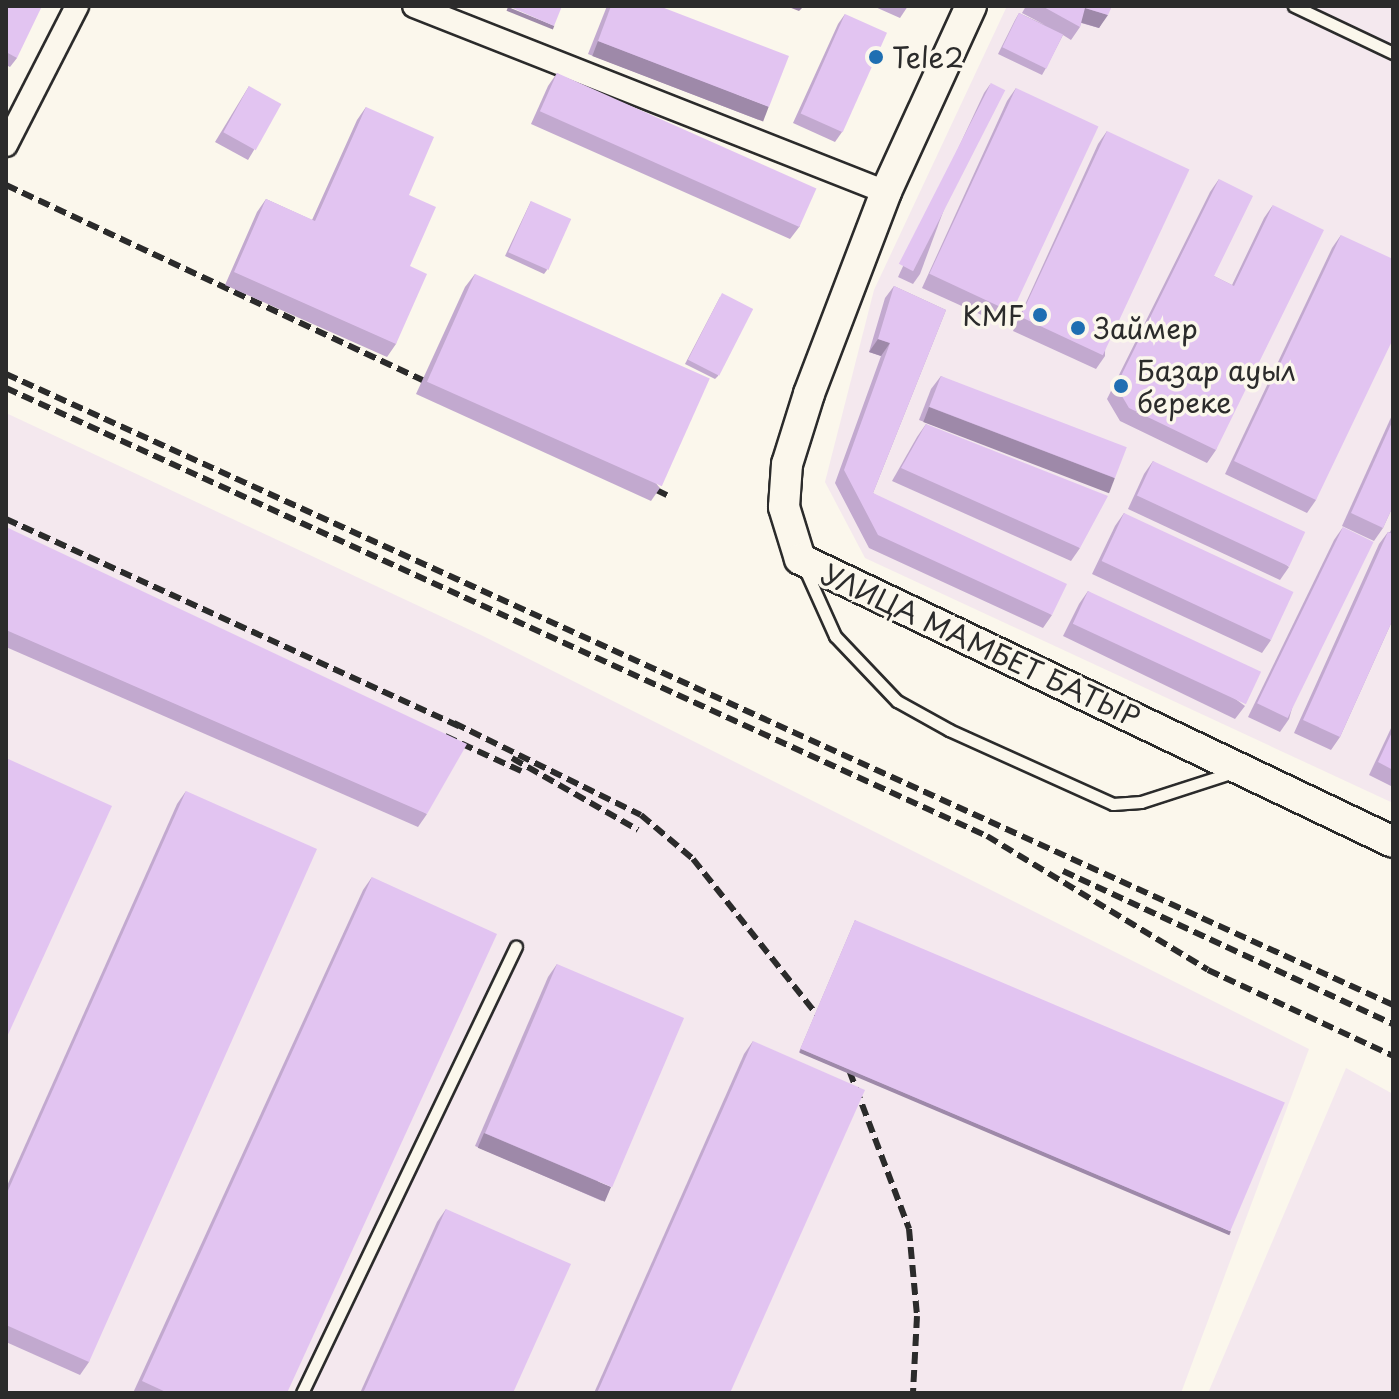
<!DOCTYPE html>
<html>
<head>
<meta charset="utf-8">
<style>
	body { margin:0 }
	#map { position:relative; width:1399px; height:1399px; overflow:hidden; background:#fbf7ec; font-family:"Playpen Sans",sans-serif }
	div>[style] { position:absolute }
	.built>* { inset:0; background:#f4e8ee }
	.roads { filter:drop-shadow(2px 0 #2b2b2b) drop-shadow(-2px 0 #2b2b2b) drop-shadow(0 2px #2b2b2b) drop-shadow(0 -2px #2b2b2b) }
	.service>* { height:11px; margin:-5.5px; padding:0 5.5px; transform-origin:5.5px; border-radius:5.5px; background:#fbf7ec }
	.minor>* { height:22px; margin:-11px; padding:0 11px; transform-origin:11px; border-radius:11px; background:#fbf7ec }
	.secondary>* { height:30px; margin:-15px; padding:0 15px; transform-origin:15px; border-radius:15px; background:#fbf7ec }
	.rail>* { height:6px; margin-top:-3px; transform-origin:0; background:repeating-linear-gradient(90deg,#2b2b2b 0 12px,transparent 0 18px) }
	.wall>* { inset:0; background:#c2a9cf }
	.shaded-wall>* { inset:0; background:#9e89a9; transform-origin:0 0 }
	.building>* { inset:0; background:#e2c4f1; transform-origin:0 0 }
	.dots>* { width:22px; height:22px; translate:-50% -50%; box-sizing:border-box; border:4px solid #fbf7ec; border-radius:50% }
	span { translate:-50% -50%; white-space:nowrap; text-align:center; line-height:1.15; -webkit-text-stroke:7px #fbf7ec; paint-order:stroke }
	.poi-label { font-size:28px; color:#2b2b2b }
	.left { translate:0 -50%; text-align:left }
	.right { translate:-100% -50%; text-align:right }
	.street-label { font-size:28px; color:#2b2b2b }
	.frame { position:absolute; inset:0; border:8px solid #2b2b2b; pointer-events:none }
</style>
</head>
<body>
<div id="map">
	<div class="built">
		<div style="clip-path:polygon(1007px 6px,1393px 6px,1393px 803px,865px 558px,825px 482px,874px 290px)"></div>
		<div style="clip-path:polygon(6px 413px,483px 636px,1309px 1049px,1181px 1393px,6px 1393px)"></div>
		<div style="clip-path:polygon(1346px 1068px,1393px 1094px,1393px 1393px,1208px 1393px)"></div>
	</div>
	<div class="roads">
		<div class="service">
			<div style="left:1294px;top:6px;width:110px;rotate:25.4deg"></div>
			<div style="left:804px;top:567px;width:76px;rotate:65.8deg"></div>
			<div style="left:835px;top:636px;width:90px;rotate:46.4deg"></div>
			<div style="left:897px;top:701px;width:60px;rotate:29.1deg"></div>
			<div style="left:949px;top:730px;width:180px;rotate:24.3deg"></div>
			<div style="left:1113px;top:804px;width:28px;rotate:-4deg"></div>
			<div style="left:1141px;top:802px;width:98px;rotate:-17.9deg"></div>
			<div style="left:302px;top:1393px;width:495px;rotate:-64.4deg"></div>
		</div>
		<div class="minor">
			<div style="left:414px;top:6px;width:507px;rotate:21.51deg"></div>
			<div style="left:6px;top:145px;width:156px;rotate:-62.9deg"></div>
		</div>
		<div class="secondary">
			<div style="left:971px;top:6px;width:205px;rotate:114.6deg"></div>
			<div style="left:886px;top:192px;width:216px;rotate:110.9deg"></div>
			<div style="left:809px;top:394px;width:73px;rotate:107.4deg"></div>
			<div style="left:787px;top:464px;width:43px;rotate:94deg"></div>
			<div style="left:784px;top:507px;width:54px;rotate:72.9deg"></div>
			<div style="left:800px;top:559px;width:657px;rotate:25.51deg"></div>
		</div>
	</div>
	<div class="rail">
		<div style="left:6px;top:185px;width:484px;rotate:25.1deg"></div>
		<div style="left:6px;top:374px;width:1524px;rotate:24.46deg"></div>
		<div style="left:6px;top:388px;width:1078px;rotate:24.55deg"></div>
		<div style="left:987px;top:836px;width:258px;rotate:31.2deg"></div>
		<div style="left:1208px;top:970px;width:204px;rotate:24.9deg"></div>
		<div style="left:640px;top:482px;width:30px;rotate:26deg"></div>
		<div style="left:6px;top:519px;width:500px;rotate:24.57deg"></div>
		<div style="left:454px;top:723px;width:208px;rotate:26.2deg"></div>
		<div style="left:641px;top:815px;width:68px;rotate:40.2deg"></div>
		<div style="left:693px;top:859px;width:218px;rotate:51.5deg"></div>
		<div style="left:445px;top:736px;width:84px;rotate:24.7deg"></div>
		<div style="left:512px;top:758px;width:145px;rotate:29.7deg"></div>
		<div style="left:1063px;top:871px;width:364px;rotate:24.9deg"></div>
		<div style="left:843px;top:1054px;width:187px;rotate:69.3deg"></div>
		<div style="left:909px;top:1229px;width:87px;rotate:84.7deg"></div>
		<div style="left:917px;top:1316px;width:77px;rotate:93deg"></div>
	</div>
	<div class="wall">
		<div style="clip-path:polygon(6px 6px,17px 58px,10px 67px,6px 65px)"></div>
		<div style="clip-path:polygon(607px 6px,659px 6px,759px 120px,588px 54px)"></div>
		<div style="clip-path:polygon(873px 6px,908px 6px,900px 18px)"></div>
		<div style="clip-path:polygon(1026px 6px,1112px 6px,1099px 28px,1081px 23px,1080px 27px,1071px 40px,1063px 35px,1046px 68px,1042px 75px,998px 54px,1015px 20px,1019px 13px,1045px 25px,1022px 13px)"></div>
		<div style="clip-path:polygon(845px 14px,842px 132px,835px 142px,793px 123px,838px 24px)"></div>
		<div style="clip-path:polygon(557px 73px,800px 226px,790px 239px,531px 124px,548px 86px)"></div>
		<div style="clip-path:polygon(991px 83px,920px 274px,913px 284px,898px 277px,984px 93px)"></div>
		<div style="clip-path:polygon(249px 86px,254px 150px,248px 160px,215px 142px)"></div>
		<div style="clip-path:polygon(1016px 88px,1015px 313px,1006px 326px,922px 288px,1007px 101px)"></div>
		<div style="clip-path:polygon(366px 107px,409px 195px,410px 266px,396px 344px,387px 357px,225px 285px,257px 212px,266px 199px,312px 220px,357px 120px)"></div>
		<div style="clip-path:polygon(1107px 131px,1105px 356px,1096px 369px,1013px 331px,1098px 144px)"></div>
		<div style="clip-path:polygon(1219px 179px,1214px 276px,1232px 285px,1264px 218px,1273px 205px,1216px 450px,1207px 463px,1120px 421px,1107px 399px,1210px 192px)"></div>
		<div style="clip-path:polygon(531px 201px,547px 270px,544px 274px,505px 256px)"></div>
		<div style="clip-path:polygon(1341px 235px,1316px 500px,1307px 513px,1225px 474px,1332px 248px)"></div>
		<div style="clip-path:polygon(475px 274px,660px 488px,651px 501px,416px 394px,465px 287px)"></div>
		<div style="clip-path:polygon(894px 286px,946px 310px,873px 493px,1052px 615px,1043px 628px,869px 548px,835px 483px,881px 356px,869px 352px,885px 298px)"></div>
		<div style="clip-path:polygon(720px 297px,718px 376px,715px 379px,685px 364px)"></div>
		<div style="clip-path:polygon(941px 376px,1115px 477px,1106px 490px,919px 420px,931px 389px)"></div>
		<div style="clip-path:polygon(1393px 413px,1393px 506px,1383px 528px,1374px 541px,1342px 526px)"></div>
		<div style="clip-path:polygon(926px 424px,1080px 548px,1071px 561px,892px 481px,917px 437px)"></div>
		<div style="clip-path:polygon(1153px 461px,1289px 567px,1280px 580px,1128px 509px,1144px 474px)"></div>
		<div style="clip-path:polygon(1124px 513px,1271px 640px,1262px 653px,1092px 574px,1115px 526px)"></div>
		<div style="clip-path:polygon(1393px 525px,1393px 619px,1340px 737px,1331px 750px,1294px 733px,1379px 544px,1388px 532px,1390px 532px)"></div>
		<div style="clip-path:polygon(6px 527px,427px 814px,418px 827px,6px 647px)"></div>
		<div style="clip-path:polygon(1343px 527px,1289px 719px,1280px 732px,1248px 717px,1334px 540px)"></div>
		<div style="clip-path:polygon(1088px 591px,1245px 706px,1235px 719px,1063px 636px,1079px 604px)"></div>
		<div style="clip-path:polygon(1393px 724px,1393px 787px,1369px 775px)"></div>
		<div style="clip-path:polygon(186px 791px,89px 1362px,80px 1375px,6px 1342px,6px 1188px,177px 804px)"></div>
		<div style="clip-path:polygon(372px 877px,287px 1393px,133px 1393px,363px 890px)"></div>
		<div style="clip-path:polygon(855px 920px,1229px 1233px,799px 1052px)"></div>
		<div style="clip-path:polygon(557px 964px,602px 1201px,475px 1146px,548px 977px)"></div>
		<div style="clip-path:polygon(753px 1041px,730px 1393px,594px 1393px,744px 1054px)"></div>
		<div style="clip-path:polygon(446px 1209px,513px 1393px,360px 1393px,437px 1222px)"></div>
	</div>
	<div class="shaded-wall">
		<div style="clip-path:polygon(786px 6px,797px 6px,802px 8px,799px 11px)"></div>
		<div style="left:508px;top:7px;width:50px;height:4px;rotate:22deg"></div>
		<div style="clip-path:polygon(1085px 8px,1108px 15px,1099px 28px,1076px 21px)"></div>
		<div style="left:598px;top:41px;width:183px;height:16px;rotate:21deg"></div>
		<div style="clip-path:polygon(878px 339px,890px 343px,881px 356px,869px 352px)"></div>
		<div style="left:929px;top:407px;width:199px;height:16px;rotate:21deg"></div>
		<div style="left:801px;top:1049px;width:467px;height:4px;rotate:23deg"></div>
		<div style="left:484px;top:1133px;width:138px;height:16px;rotate:23deg"></div>
	</div>
	<div class="building">
		<div style="clip-path:polygon(6px 6px,42px 6px,17px 58px,6px 52px)"></div>
		<div style="clip-path:polygon(508px 6px,562px 6px,554px 26px)"></div>
		<div style="clip-path:polygon(611px 6px,659px 6px,789px 56px,769px 107px,598px 41px)"></div>
		<div style="clip-path:polygon(1042px 6px,1112px 6px,1108px 15px,1085px 8px,1080px 27px)"></div>
		<div style="left:1019px;top:13px;width:49px;height:38px;rotate:26deg"></div>
		<div style="left:845px;top:14px;width:46px;height:109px;rotate:24deg"></div>
		<div style="left:557px;top:73px;width:284px;height:42px;rotate:24deg"></div>
		<div style="left:991px;top:83px;width:16px;height:203px;rotate:27deg"></div>
		<div style="left:249px;top:86px;width:37px;height:53px;rotate:29deg"></div>
		<div style="left:1016px;top:88px;width:91px;height:205px;rotate:25deg"></div>
		<div style="clip-path:polygon(366px 107px,434px 137px,409px 195px,436px 207px,410px 266px,427px 274px,396px 344px,234px 272px,266px 199px,315px 221px)"></div>
		<div style="left:1107px;top:131px;width:91px;height:205px;rotate:25deg"></div>
		<div style="clip-path:polygon(1219px 179px,1253px 196px,1214px 276px,1234px 286px,1273px 205px,1324px 230px,1216px 450px,1129px 408px,1116px 386px)"></div>
		<div style="left:531px;top:201px;width:44px;height:56px;rotate:24deg"></div>
		<div style="clip-path:polygon(1341px 235px,1393px 259px,1393px 339px,1316px 500px,1234px 461px)"></div>
		<div style="left:475px;top:274px;width:257px;height:118px;rotate:24deg"></div>
		<div style="clip-path:polygon(894px 286px,946px 310px,873px 493px,1067px 584px,1052px 615px,878px 535px,844px 470px,890px 343px,878px 339px)"></div>
		<div style="left:722px;top:293px;width:35px;height:75px;rotate:27deg"></div>
		<div style="left:941px;top:376px;width:199px;height:33px;rotate:21deg"></div>
		<div style="clip-path:polygon(1393px 420px,1393px 506px,1383px 528px,1351px 513px)"></div>
		<div style="clip-path:polygon(926px 424px,1108px 496px,1080px 548px,901px 468px)"></div>
		<div style="left:1153px;top:461px;width:168px;height:38px;rotate:25deg"></div>
		<div style="left:1124px;top:513px;width:187px;height:53px;rotate:25deg"></div>
		<div style="clip-path:polygon(6px 527px,467px 744px,427px 814px,6px 630px)"></div>
		<div style="left:1343px;top:527px;width:34px;height:196px;rotate:26deg"></div>
		<div style="clip-path:polygon(1388px 532px,1393px 534px,1393px 619px,1340px 737px,1303px 720px)"></div>
		<div style="left:1088px;top:591px;width:191px;height:36px;rotate:25deg"></div>
		<div style="clip-path:polygon(1393px 730px,1393px 770px,1378px 762px)"></div>
		<div style="clip-path:polygon(6px 758px,112px 806px,6px 1039px)"></div>
		<div style="clip-path:polygon(186px 791px,317px 849px,89px 1362px,6px 1325px,6px 1195px)"></div>
		<div style="clip-path:polygon(372px 877px,497px 934px,287px 1393px,168px 1393px,142px 1381px)"></div>
		<div style="left:855px;top:920px;width:467px;height:140px;rotate:23deg"></div>
		<div style="left:557px;top:964px;width:138px;height:184px;rotate:23deg"></div>
		<div style="clip-path:polygon(753px 1041px,865px 1090px,730px 1393px,597px 1393px)"></div>
		<div style="clip-path:polygon(446px 1209px,571px 1264px,513px 1393px,363px 1393px)"></div>
	</div>
	<div class="dots">
		<div style="left:876px;top:57px;background:#1f6fb2"></div>
		<div style="left:1040px;top:315px;background:#1f6fb2"></div>
		<div style="left:1078px;top:328px;background:#1f6fb2"></div>
		<div style="left:1121px;top:386px;background:#1f6fb2"></div>
	</div>
	<div class="poi-label">
		<span class="left" style="left:892px;top:57px">Tele2</span>
		<span class="right" style="left:1024px;top:315px">KMF</span>
		<span class="left" style="left:1094px;top:328px">Займер</span>
		<span class="left" style="left:1137px;top:386px">Базар ауыл<br>береке</span>
	</div>
	<div class="street-label">
		<span style="left:981px;top:645px;rotate:25deg">УЛИЦА МАМБЕТ БАТЫР</span>
	</div>
	<div class="frame"></div>
</div>
</body>
</html>
